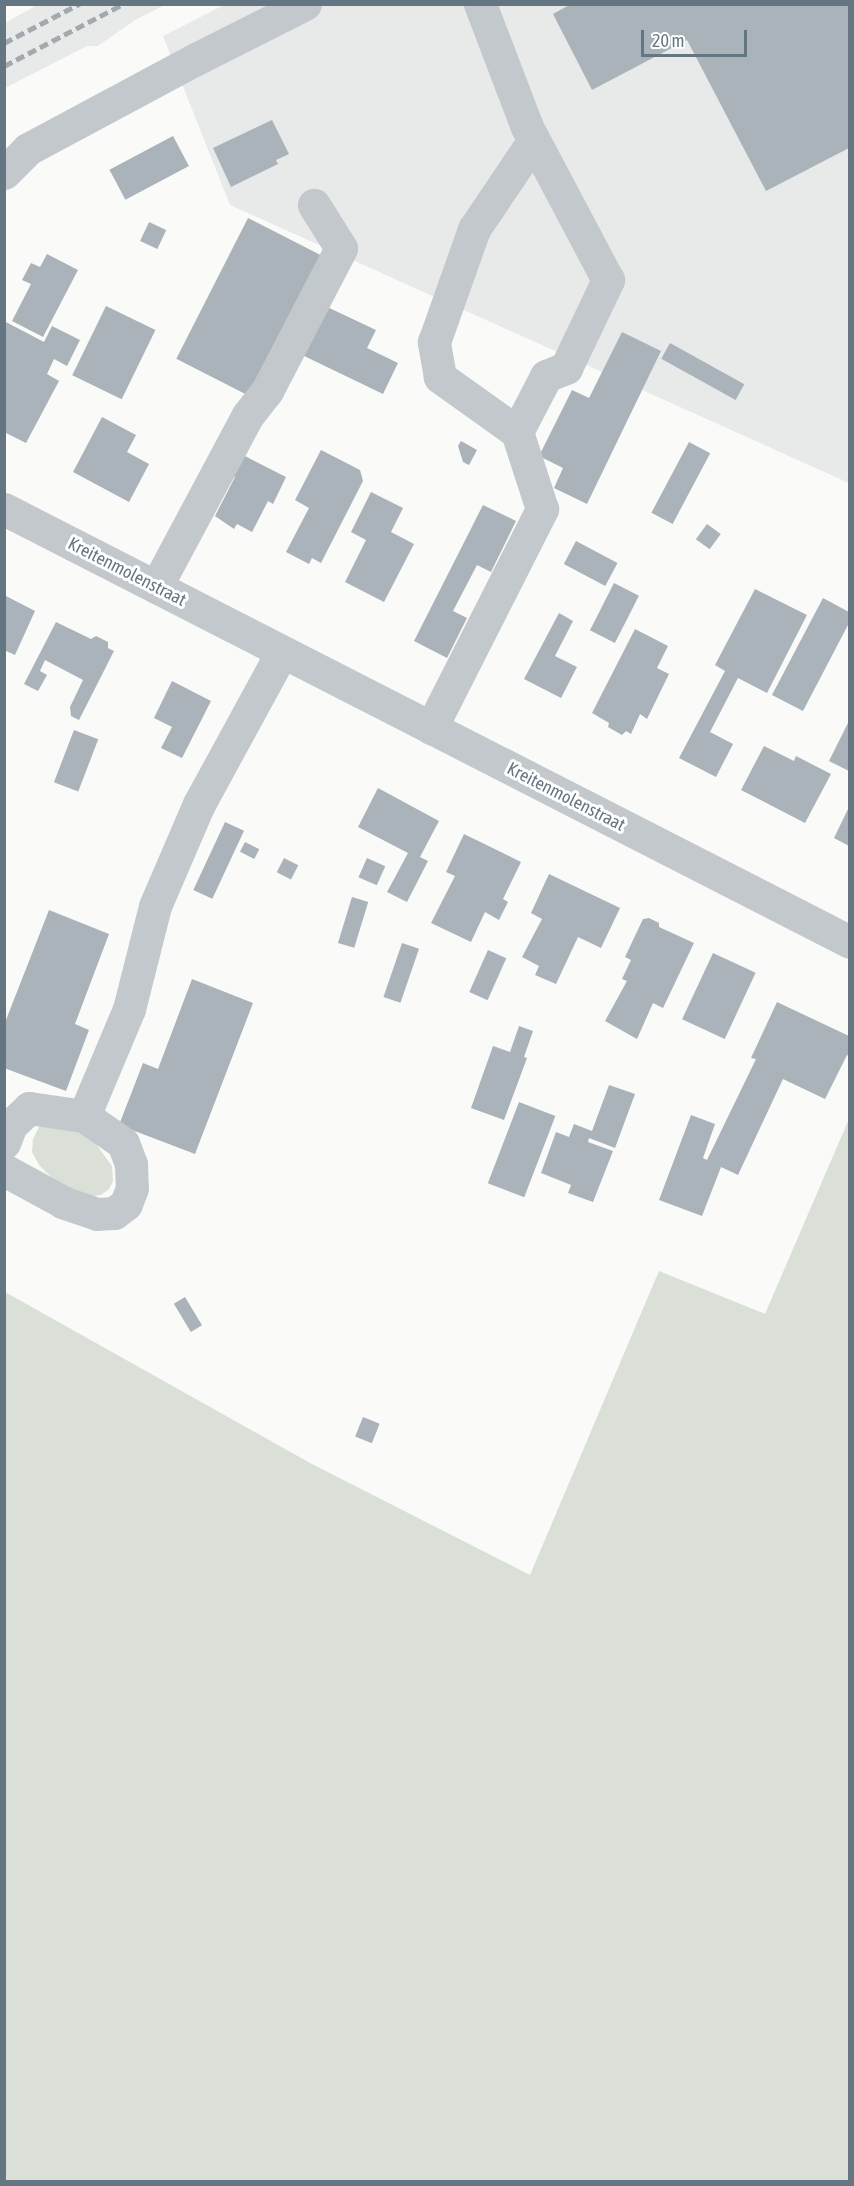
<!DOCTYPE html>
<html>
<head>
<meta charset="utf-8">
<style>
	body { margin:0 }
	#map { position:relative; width:854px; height:2186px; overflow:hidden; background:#fafaf8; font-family:"Asap Condensed",sans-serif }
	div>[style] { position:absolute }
	.built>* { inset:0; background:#e8e9e9 }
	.green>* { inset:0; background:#dadfd7 }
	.building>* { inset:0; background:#aab3b9; transform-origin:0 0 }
	.minor>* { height:33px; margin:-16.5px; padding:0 16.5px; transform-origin:16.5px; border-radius:16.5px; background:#c3c8cc }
	.rail>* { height:4.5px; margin-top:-2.25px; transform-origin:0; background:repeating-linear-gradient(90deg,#a2aab0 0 9px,transparent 0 13.5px) }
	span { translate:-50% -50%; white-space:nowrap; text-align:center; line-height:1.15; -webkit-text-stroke:6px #fff; paint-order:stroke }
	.street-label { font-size:18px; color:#657683 }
	.frame { position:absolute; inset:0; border:6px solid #657683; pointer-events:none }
	.scale { position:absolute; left:641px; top:30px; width:106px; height:27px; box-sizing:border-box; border:3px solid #657683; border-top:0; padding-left:8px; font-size:18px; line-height:21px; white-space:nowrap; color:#657683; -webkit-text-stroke:4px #fff; paint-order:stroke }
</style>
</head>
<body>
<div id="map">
	<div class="built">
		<div style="clip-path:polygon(39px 4px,165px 4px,165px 5px,135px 20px,98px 46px,87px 46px,5px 88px,5px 23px)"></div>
		<div style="clip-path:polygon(226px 4px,849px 5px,849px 483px,230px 205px,163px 36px)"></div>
	</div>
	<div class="green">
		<div style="clip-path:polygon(849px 1119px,849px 2181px,5px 2181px,5px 1292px,310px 1463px,530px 1575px,659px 1271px,765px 1314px)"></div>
		<div style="clip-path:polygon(50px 1122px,88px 1133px,112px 1166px,113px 1181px,109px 1189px,101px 1195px,87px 1197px,51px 1177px,39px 1165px,32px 1152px,33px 1139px,39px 1127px)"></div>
	</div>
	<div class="building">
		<div style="clip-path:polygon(571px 4px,849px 4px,849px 148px,766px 191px,687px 40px,592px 90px,553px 14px)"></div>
		<div style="clip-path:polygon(272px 120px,289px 154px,276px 160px,278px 164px,231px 187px,213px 148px)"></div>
		<div style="left:173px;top:136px;width:34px;height:72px;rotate:62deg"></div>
		<div style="left:248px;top:218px;width:83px;height:158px;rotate:27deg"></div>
		<div style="left:149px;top:222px;width:19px;height:21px;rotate:25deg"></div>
		<div style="clip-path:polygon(47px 254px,78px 270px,43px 337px,12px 321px,31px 284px,22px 280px,31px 263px,40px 267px)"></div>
		<div style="clip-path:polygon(323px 305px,376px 330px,367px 348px,398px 363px,383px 394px,300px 354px)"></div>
		<div style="left:106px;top:306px;width:55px;height:77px;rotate:26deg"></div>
		<div style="clip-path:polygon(4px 321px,44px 342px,52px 326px,80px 340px,67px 366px,54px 359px,47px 374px,59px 381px,26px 443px,4px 432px)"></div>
		<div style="clip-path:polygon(622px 332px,661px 351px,587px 504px,554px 488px,563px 468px,539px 456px,572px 390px,589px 398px)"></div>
		<div style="left:670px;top:343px;width:85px;height:18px;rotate:29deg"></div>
		<div style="clip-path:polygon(102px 417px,136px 435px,127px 452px,149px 464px,129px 502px,73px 472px)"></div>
		<div style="clip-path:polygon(461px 441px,477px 450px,469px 465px,463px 462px,458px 446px)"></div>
		<div style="left:689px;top:442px;width:24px;height:80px;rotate:28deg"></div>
		<div style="clip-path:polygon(321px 450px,360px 470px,363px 481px,321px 563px,312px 558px,309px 564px,286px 552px,309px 508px,295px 500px)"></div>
		<div style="clip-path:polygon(241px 454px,286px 477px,273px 504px,268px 501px,252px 532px,237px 524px,234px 529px,215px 516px,235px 477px,231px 475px)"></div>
		<div style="clip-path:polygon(371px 492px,403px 508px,391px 532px,414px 544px,384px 602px,345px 582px,366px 540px,351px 532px)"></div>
		<div style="clip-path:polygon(483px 505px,516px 521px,491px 572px,477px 565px,453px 611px,467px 618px,447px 658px,414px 641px)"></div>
		<div style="left:707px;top:524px;width:17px;height:19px;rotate:36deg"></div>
		<div style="left:576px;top:541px;width:47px;height:26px;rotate:28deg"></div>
		<div style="left:614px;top:583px;width:28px;height:53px;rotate:27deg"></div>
		<div style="clip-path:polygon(755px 589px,807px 615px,767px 693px,738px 678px,710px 732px,733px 744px,716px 777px,679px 758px,725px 671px,715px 665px)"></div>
		<div style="clip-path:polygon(4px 595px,35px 611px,15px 655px,4px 650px)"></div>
		<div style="clip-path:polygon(823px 598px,849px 612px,849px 623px,803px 711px,772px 695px)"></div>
		<div style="clip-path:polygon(559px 613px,573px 621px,555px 656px,577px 667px,561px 698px,524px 679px)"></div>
		<div style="clip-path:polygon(56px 622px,91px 639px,96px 636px,108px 642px,108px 648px,114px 651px,79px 720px,71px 716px,70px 707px,83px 680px,45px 660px,40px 671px,47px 675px,38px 691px,24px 684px)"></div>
		<div style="clip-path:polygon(635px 629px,668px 646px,657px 668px,669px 674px,647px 719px,640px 714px,631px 734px,626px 731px,622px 735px,608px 727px,609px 723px,592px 713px)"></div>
		<div style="clip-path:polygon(172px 681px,211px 701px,182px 758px,161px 748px,172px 727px,154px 718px)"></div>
		<div style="clip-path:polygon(849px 721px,849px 771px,829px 761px)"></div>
		<div style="left:74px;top:730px;width:26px;height:56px;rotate:21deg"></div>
		<div style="clip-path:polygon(764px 746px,794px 761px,796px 756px,831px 774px,805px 823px,741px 790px)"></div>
		<div style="clip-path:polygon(378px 788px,439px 821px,420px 857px,428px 861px,407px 902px,387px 892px,408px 853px,358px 827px)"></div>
		<div style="clip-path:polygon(849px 807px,849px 846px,834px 838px)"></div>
		<div style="left:225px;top:822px;width:21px;height:75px;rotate:25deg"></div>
		<div style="clip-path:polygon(464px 834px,521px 862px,503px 899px,508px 902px,499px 920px,485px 912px,471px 942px,431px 923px,455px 876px,446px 872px)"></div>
		<div style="left:245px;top:842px;width:16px;height:11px;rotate:27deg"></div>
		<div style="left:284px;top:858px;width:16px;height:16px;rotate:27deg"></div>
		<div style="left:367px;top:858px;width:20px;height:21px;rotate:24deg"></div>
		<div style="clip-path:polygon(549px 874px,620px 908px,601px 948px,578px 937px,556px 984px,535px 975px,539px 966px,522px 957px,542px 919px,531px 913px)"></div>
		<div style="left:352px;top:897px;width:17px;height:48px;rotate:17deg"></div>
		<div style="clip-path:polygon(49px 910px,109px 934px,75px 1024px,89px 1030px,66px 1091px,4px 1068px,4px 1025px)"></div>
		<div style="clip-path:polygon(649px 918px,659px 923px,659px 927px,694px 943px,663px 1008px,653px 1003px,637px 1039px,605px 1021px,627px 981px,622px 979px,631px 960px,625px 957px,643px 919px)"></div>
		<div style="left:402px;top:943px;width:18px;height:57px;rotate:19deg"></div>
		<div style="left:488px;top:950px;width:20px;height:46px;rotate:24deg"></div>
		<div style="left:713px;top:953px;width:47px;height:73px;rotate:25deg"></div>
		<div style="clip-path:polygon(192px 979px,253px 1003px,195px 1154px,119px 1125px,143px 1063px,158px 1069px)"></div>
		<div style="clip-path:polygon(777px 1002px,849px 1036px,849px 1056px,847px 1055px,825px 1099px,783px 1079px,738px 1175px,721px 1167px,702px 1216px,659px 1200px,691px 1115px,715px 1124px,703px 1158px,707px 1160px,756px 1059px,751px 1058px)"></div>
		<div style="clip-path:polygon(519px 1026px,533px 1031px,524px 1057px,527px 1058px,504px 1120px,471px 1108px,493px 1046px,510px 1052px)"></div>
		<div style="clip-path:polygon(609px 1085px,635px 1094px,615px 1148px,589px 1138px,588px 1142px,613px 1151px,593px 1202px,568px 1193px,571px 1185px,541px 1173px,556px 1132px,569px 1137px,574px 1124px,592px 1131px)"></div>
		<div style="left:519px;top:1102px;width:39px;height:87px;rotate:21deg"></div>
		<div style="left:185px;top:1297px;width:33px;height:13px;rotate:59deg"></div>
		<div style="left:363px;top:1417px;width:18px;height:21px;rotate:22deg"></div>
	</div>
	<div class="minor">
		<div style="left:4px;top:173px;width:34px;rotate:-45deg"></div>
		<div style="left:28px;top:149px;width:191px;rotate:-28.2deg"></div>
		<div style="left:196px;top:59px;width:122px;rotate:-26.8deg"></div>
		<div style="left:517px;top:432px;width:95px;rotate:-144.5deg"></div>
		<div style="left:440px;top:377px;width:36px;rotate:-100deg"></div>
		<div style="left:434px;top:342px;width:120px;rotate:-70.5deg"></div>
		<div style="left:474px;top:229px;width:107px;rotate:-56deg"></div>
		<div style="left:4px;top:509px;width:950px;rotate:27.1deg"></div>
		<div style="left:156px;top:587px;width:195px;rotate:-61.9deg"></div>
		<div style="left:248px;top:415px;width:31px;rotate:-52deg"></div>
		<div style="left:267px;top:391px;width:161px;rotate:-62.6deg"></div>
		<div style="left:341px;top:248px;width:51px;rotate:-122.1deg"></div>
		<div style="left:431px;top:728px;width:246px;rotate:-63.1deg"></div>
		<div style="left:542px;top:509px;width:81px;rotate:-108deg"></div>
		<div style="left:517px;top:432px;width:63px;rotate:-62.6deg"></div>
		<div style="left:546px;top:376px;width:22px;rotate:-22deg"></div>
		<div style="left:566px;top:368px;width:98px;rotate:-64.5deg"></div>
		<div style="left:608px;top:280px;width:173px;rotate:-117.9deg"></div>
		<div style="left:527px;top:127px;width:132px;rotate:-110.9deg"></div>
		<div style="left:84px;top:1116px;width:116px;rotate:-67.2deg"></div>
		<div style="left:129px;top:1009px;width:106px;rotate:-75.8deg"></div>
		<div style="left:155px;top:906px;width:111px;rotate:-66.7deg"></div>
		<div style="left:199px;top:804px;width:173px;rotate:-61.4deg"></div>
		<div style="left:4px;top:1143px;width:19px;rotate:-69deg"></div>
		<div style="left:11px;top:1125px;width:25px;rotate:-43deg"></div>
		<div style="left:29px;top:1108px;width:56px;rotate:8.3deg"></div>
		<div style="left:84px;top:1116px;width:47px;rotate:34.7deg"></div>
		<div style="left:123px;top:1143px;width:22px;rotate:69deg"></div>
		<div style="left:131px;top:1164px;width:24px;rotate:88deg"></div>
		<div style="left:132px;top:1188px;width:17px;rotate:111deg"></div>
		<div style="left:126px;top:1204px;width:15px;rotate:143deg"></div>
		<div style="left:114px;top:1213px;width:17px;rotate:177deg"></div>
		<div style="left:97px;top:1214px;width:36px;rotate:-161deg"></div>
		<div style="left:63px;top:1202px;width:67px;rotate:-151.5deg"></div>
	</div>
	<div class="rail">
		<div style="left:4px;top:43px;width:85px;rotate:-27.5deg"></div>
		<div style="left:4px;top:66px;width:134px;rotate:-27.5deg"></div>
	</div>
	<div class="street-label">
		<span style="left:127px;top:572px;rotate:27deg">Kreitenmolenstraat</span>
		<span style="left:566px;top:797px;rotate:27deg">Kreitenmolenstraat</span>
	</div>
	<div class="frame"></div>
	<div class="scale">20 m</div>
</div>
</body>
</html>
